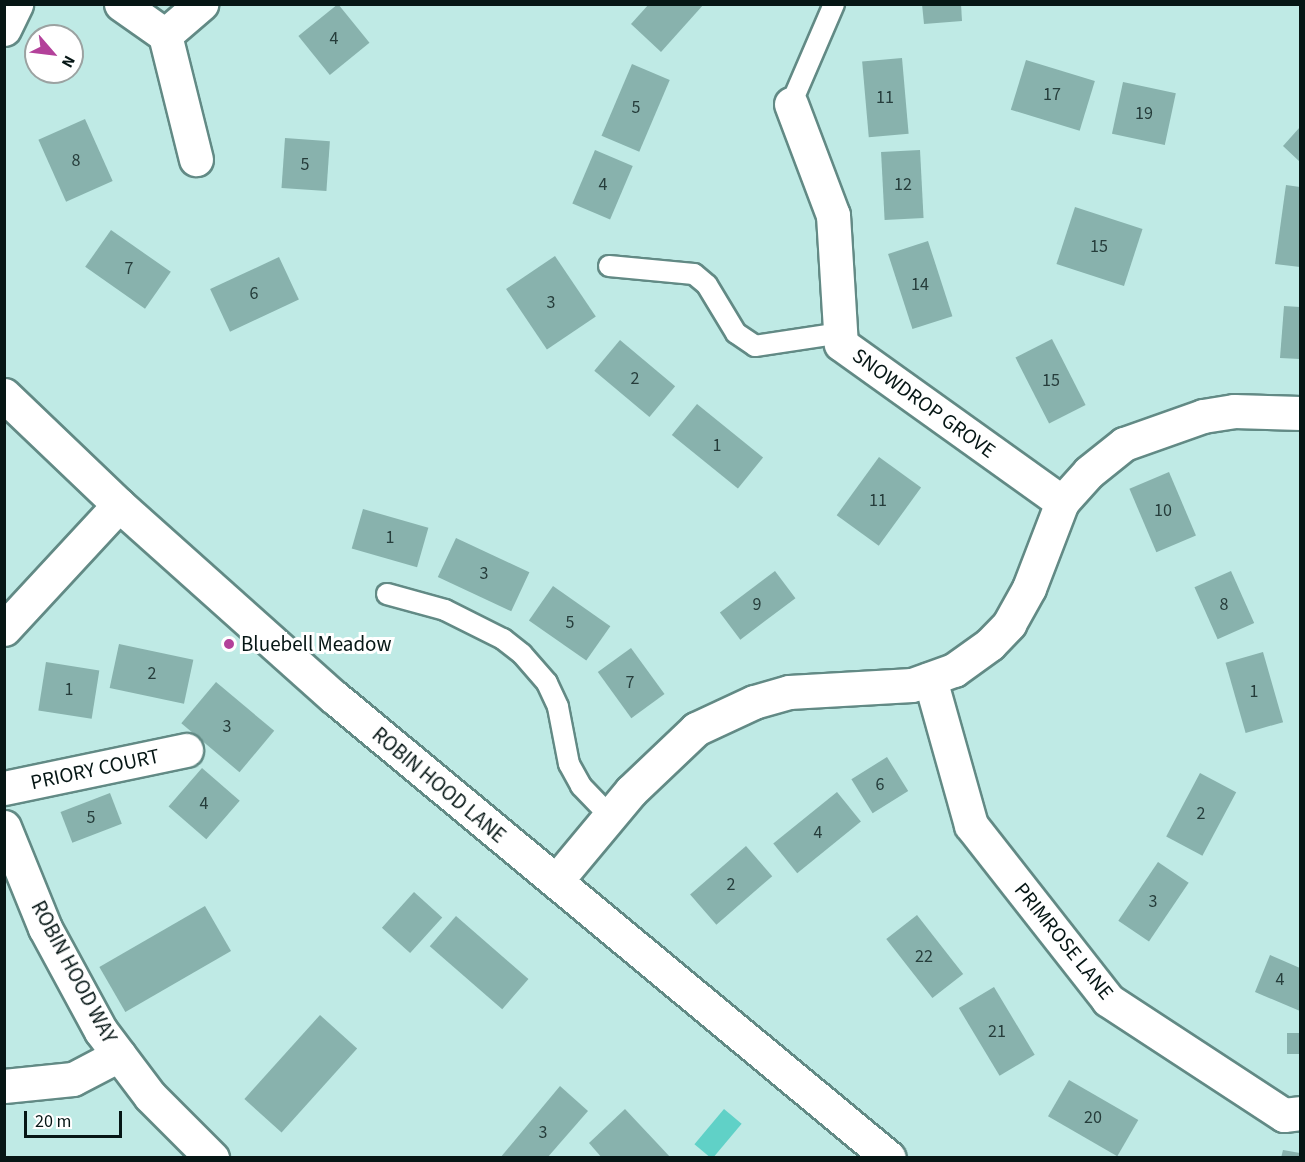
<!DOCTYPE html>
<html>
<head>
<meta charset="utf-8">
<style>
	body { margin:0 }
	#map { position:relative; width:1305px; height:1162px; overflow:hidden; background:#bfeae5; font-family:"Source Sans 3",sans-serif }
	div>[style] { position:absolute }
	.water>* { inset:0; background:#60d1c7; transform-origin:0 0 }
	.building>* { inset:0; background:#88b2ad; transform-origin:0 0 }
	.roads { filter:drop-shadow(2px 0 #628a85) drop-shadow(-2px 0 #628a85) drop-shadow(0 2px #628a85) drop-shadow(0 -2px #628a85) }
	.lane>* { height:20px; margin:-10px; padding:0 10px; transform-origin:10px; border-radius:10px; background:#fff }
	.street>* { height:33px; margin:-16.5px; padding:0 16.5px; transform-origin:16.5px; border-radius:16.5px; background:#fff }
	.secondary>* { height:33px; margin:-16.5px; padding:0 16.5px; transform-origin:16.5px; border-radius:16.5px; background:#fff }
	.dots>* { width:16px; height:16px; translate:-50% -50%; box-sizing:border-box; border:3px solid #fff; border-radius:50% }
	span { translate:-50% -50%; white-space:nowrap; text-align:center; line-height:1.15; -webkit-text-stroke:6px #fff; paint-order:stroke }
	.number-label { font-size:18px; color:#263d3b }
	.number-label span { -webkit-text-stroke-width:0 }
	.street-label { font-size:21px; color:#061615 }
	.poi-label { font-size:21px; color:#061615 }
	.left { translate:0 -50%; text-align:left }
	.frame { position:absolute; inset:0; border:6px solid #061615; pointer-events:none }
	.north { position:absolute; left:24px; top:24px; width:60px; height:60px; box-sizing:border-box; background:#fff; border:2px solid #9ba2a1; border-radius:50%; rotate:118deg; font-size:16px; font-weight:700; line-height:24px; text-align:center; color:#061615 }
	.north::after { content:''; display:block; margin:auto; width:21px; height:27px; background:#b3419a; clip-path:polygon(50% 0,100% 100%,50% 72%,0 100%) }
	.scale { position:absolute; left:24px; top:1111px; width:98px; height:27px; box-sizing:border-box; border:3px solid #061615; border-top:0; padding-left:8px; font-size:18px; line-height:21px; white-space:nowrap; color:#061615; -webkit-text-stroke:4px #fff; paint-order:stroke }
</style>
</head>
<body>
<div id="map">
	<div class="water">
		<div style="left:724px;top:1109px;width:23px;height:46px;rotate:40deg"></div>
	</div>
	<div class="building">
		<div style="left:338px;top:4px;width:50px;height:51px;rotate:51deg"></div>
		<div style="clip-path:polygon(649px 4px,704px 4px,661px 52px,631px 24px)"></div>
		<div style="clip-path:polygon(922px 4px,961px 4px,962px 21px,924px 24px)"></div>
		<div style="left:902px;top:58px;width:76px;height:40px;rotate:85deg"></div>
		<div style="left:1026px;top:60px;width:72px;height:52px;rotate:17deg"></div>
		<div style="left:632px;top:64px;width:41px;height:78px;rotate:23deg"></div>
		<div style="left:1123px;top:82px;width:54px;height:53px;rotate:12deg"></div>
		<div style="left:85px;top:119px;width:68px;height:51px;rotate:66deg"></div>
		<div style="clip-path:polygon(1300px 127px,1300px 162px,1283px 146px)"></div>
		<div style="left:285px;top:138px;width:45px;height:50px;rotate:4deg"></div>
		<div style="left:595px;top:150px;width:41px;height:58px;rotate:23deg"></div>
		<div style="left:920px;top:150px;width:68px;height:39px;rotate:87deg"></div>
		<div style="clip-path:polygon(1286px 185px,1300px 187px,1300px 267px,1275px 264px)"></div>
		<div style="left:1075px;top:207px;width:71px;height:60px;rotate:18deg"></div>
		<div style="left:111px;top:230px;width:73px;height:45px;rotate:35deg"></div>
		<div style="left:928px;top:241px;width:79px;height:42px;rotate:72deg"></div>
		<div style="left:555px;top:256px;width:73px;height:59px;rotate:56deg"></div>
		<div style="left:279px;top:257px;width:47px;height:76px;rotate:65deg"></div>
		<div style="clip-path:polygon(1284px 306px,1300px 307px,1300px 359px,1280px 358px)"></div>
		<div style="left:1052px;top:339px;width:74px;height:41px;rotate:63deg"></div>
		<div style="left:620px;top:340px;width:72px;height:40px;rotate:40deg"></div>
		<div style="left:697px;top:404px;width:85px;height:40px;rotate:39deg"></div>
		<div style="left:879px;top:457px;width:52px;height:72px;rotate:36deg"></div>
		<div style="left:1169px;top:472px;width:69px;height:43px;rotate:67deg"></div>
		<div style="left:363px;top:509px;width:68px;height:41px;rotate:16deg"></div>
		<div style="left:456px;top:538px;width:81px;height:43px;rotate:25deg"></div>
		<div style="left:775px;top:571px;width:34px;height:69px;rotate:53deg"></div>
		<div style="left:1231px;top:571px;width:57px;height:40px;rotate:66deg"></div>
		<div style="left:553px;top:586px;width:70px;height:42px;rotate:35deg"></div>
		<div style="left:119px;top:644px;width:76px;height:45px;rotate:12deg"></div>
		<div style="left:631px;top:648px;width:57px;height:41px;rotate:54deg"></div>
		<div style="left:1263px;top:652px;width:73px;height:39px;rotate:74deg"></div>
		<div style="left:46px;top:662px;width:54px;height:49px;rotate:9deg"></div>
		<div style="left:216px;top:682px;width:76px;height:54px;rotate:40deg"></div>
		<div style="left:887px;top:757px;width:40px;height:42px;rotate:58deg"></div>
		<div style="left:202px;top:768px;width:50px;height:51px;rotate:41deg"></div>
		<div style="left:1200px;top:773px;width:41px;height:72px;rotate:28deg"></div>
		<div style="left:837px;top:792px;width:38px;height:82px;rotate:51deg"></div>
		<div style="left:110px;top:793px;width:33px;height:53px;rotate:69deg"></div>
		<div style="left:746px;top:846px;width:40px;height:74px;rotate:49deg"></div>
		<div style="left:1158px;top:862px;width:37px;height:71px;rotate:34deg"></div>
		<div style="left:414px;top:892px;width:38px;height:48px;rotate:42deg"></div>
		<div style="left:205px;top:906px;width:52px;height:122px;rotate:60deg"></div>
		<div style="left:917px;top:915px;width:75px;height:39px;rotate:52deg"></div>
		<div style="left:456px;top:916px;width:96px;height:40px;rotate:41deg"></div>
		<div style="clip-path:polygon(1270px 955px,1300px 968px,1300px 1011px,1255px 992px)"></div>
		<div style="left:994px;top:987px;width:79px;height:41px;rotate:59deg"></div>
		<div style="left:320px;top:1015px;width:50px;height:113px;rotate:42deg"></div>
		<div style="left:1300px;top:1033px;width:21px;height:13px;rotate:90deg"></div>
		<div style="left:1069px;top:1080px;width:80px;height:42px;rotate:30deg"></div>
		<div style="clip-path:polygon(560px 1086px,588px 1111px,547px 1158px,500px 1158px)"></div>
		<div style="clip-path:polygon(625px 1109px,671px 1158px,602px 1158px,589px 1143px)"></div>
		<div style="clip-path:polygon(1283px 1150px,1300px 1153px,1300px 1158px,1281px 1158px)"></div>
	</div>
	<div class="roads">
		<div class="lane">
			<div style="left:791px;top:104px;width:109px;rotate:-66.7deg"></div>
			<div style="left:609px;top:266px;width:85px;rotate:5.4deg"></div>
			<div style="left:694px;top:274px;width:17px;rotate:40deg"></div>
			<div style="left:707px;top:285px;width:56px;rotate:58.9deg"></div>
			<div style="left:736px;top:333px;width:23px;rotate:34deg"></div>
			<div style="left:755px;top:346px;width:87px;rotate:-8.6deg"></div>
			<div style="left:387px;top:594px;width:60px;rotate:15.4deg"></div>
			<div style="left:445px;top:610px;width:65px;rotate:26.6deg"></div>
			<div style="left:503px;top:639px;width:24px;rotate:38deg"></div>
			<div style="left:522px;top:654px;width:38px;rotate:49deg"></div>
			<div style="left:547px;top:683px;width:26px;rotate:65deg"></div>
			<div style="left:558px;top:707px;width:58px;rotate:79.1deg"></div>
			<div style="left:569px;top:764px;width:25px;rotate:61deg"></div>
			<div style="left:581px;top:786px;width:42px;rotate:46deg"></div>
		</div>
		<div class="street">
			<div style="left:121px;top:4px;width:54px;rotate:35.2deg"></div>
			<div style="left:165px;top:35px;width:128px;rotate:76deg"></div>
			<div style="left:4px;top:29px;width:28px;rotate:-64deg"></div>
			<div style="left:165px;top:35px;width:48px;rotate:-40.7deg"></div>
			<div style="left:791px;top:104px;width:119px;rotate:69.3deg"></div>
			<div style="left:833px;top:215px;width:129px;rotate:86.5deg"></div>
			<div style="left:841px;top:344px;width:272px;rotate:35.6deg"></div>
			<div style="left:4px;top:629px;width:169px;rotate:-47.2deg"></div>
			<div style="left:930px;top:679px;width:152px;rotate:74.3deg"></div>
			<div style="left:971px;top:825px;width:222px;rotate:51.9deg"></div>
			<div style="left:1108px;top:1000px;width:210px;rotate:33.2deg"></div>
			<div style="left:1284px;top:1115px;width:16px;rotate:-7deg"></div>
			<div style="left:4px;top:788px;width:186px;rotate:-11.8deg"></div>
			<div style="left:4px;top:827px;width:109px;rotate:67.9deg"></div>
			<div style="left:45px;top:928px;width:117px;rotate:61.5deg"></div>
			<div style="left:101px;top:1031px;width:81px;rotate:53deg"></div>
			<div style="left:150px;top:1096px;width:88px;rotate:45deg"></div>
			<div style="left:556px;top:881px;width:117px;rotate:-50.2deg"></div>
			<div style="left:631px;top:791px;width:90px;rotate:-43.6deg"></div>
			<div style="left:696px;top:729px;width:64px;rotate:-25deg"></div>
			<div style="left:754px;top:702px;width:36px;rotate:-16deg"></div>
			<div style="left:789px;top:692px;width:123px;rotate:-3.3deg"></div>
			<div style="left:912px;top:685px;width:45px;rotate:-19.7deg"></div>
			<div style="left:954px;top:670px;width:44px;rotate:-35.8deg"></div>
			<div style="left:990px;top:644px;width:28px;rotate:-46deg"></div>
			<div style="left:1009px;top:624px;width:41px;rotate:-60.9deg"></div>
			<div style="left:1029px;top:588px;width:92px;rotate:-69deg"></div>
			<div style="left:1062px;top:502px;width:40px;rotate:-48deg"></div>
			<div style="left:1089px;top:472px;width:45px;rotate:-38.7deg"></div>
			<div style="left:1124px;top:444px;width:84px;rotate:-19.5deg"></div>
			<div style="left:1203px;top:416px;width:31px;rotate:-9deg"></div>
			<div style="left:1234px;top:411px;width:66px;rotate:1.7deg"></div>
			<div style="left:4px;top:1086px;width:69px;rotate:-5.8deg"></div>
			<div style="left:73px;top:1079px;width:52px;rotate:-27.6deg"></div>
		</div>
		<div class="secondary">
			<div style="left:4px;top:395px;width:159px;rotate:43.7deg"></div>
			<div style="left:119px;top:505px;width:288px;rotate:41.8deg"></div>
			<div style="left:334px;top:697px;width:721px;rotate:39.71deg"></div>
		</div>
	</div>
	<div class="dots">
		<div style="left:229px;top:644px;background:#b3419a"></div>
	</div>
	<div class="number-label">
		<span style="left:334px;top:39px">4</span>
		<span style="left:1052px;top:95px">17</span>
		<span style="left:885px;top:98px">11</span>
		<span style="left:636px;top:108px">5</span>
		<span style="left:1144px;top:114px">19</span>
		<span style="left:76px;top:161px">8</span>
		<span style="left:305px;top:165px">5</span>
		<span style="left:603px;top:185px">4</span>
		<span style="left:903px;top:185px">12</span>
		<span style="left:1099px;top:247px">15</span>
		<span style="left:129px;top:269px">7</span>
		<span style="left:920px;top:285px">14</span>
		<span style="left:254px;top:294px">6</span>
		<span style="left:551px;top:303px">3</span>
		<span style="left:635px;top:379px">2</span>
		<span style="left:1051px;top:381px">15</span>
		<span style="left:717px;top:446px">1</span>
		<span style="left:878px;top:501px">11</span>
		<span style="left:1163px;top:511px">10</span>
		<span style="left:390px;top:538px">1</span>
		<span style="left:484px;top:574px">3</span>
		<span style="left:757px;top:605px">9</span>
		<span style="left:1224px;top:605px">8</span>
		<span style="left:570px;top:623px">5</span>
		<span style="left:152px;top:674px">2</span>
		<span style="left:630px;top:683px">7</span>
		<span style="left:69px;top:690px">1</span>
		<span style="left:1254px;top:692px">1</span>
		<span style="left:227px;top:727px">3</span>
		<span style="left:880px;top:785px">6</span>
		<span style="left:204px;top:804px">4</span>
		<span style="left:1201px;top:814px">2</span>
		<span style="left:91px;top:818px">5</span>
		<span style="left:818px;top:833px">4</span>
		<span style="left:731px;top:885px">2</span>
		<span style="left:1153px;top:902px">3</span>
		<span style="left:924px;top:957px">22</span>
		<span style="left:1280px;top:980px">4</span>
		<span style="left:997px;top:1032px">21</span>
		<span style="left:1093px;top:1118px">20</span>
		<span style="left:543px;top:1133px">3</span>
	</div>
	<div class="street-label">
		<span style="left:924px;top:403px;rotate:36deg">SNOWDROP GROVE</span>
		<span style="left:95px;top:769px;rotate:-12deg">PRIORY COURT</span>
		<span style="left:439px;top:785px;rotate:40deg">ROBIN HOOD LANE</span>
		<span style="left:1064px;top:941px;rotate:51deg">PRIMROSE LANE</span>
		<span style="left:74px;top:972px;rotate:62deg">ROBIN HOOD WAY</span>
	</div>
	<div class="poi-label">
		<span class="left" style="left:241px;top:644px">Bluebell Meadow</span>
	</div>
	<div class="frame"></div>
	<div class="north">N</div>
	<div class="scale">20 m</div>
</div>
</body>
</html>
